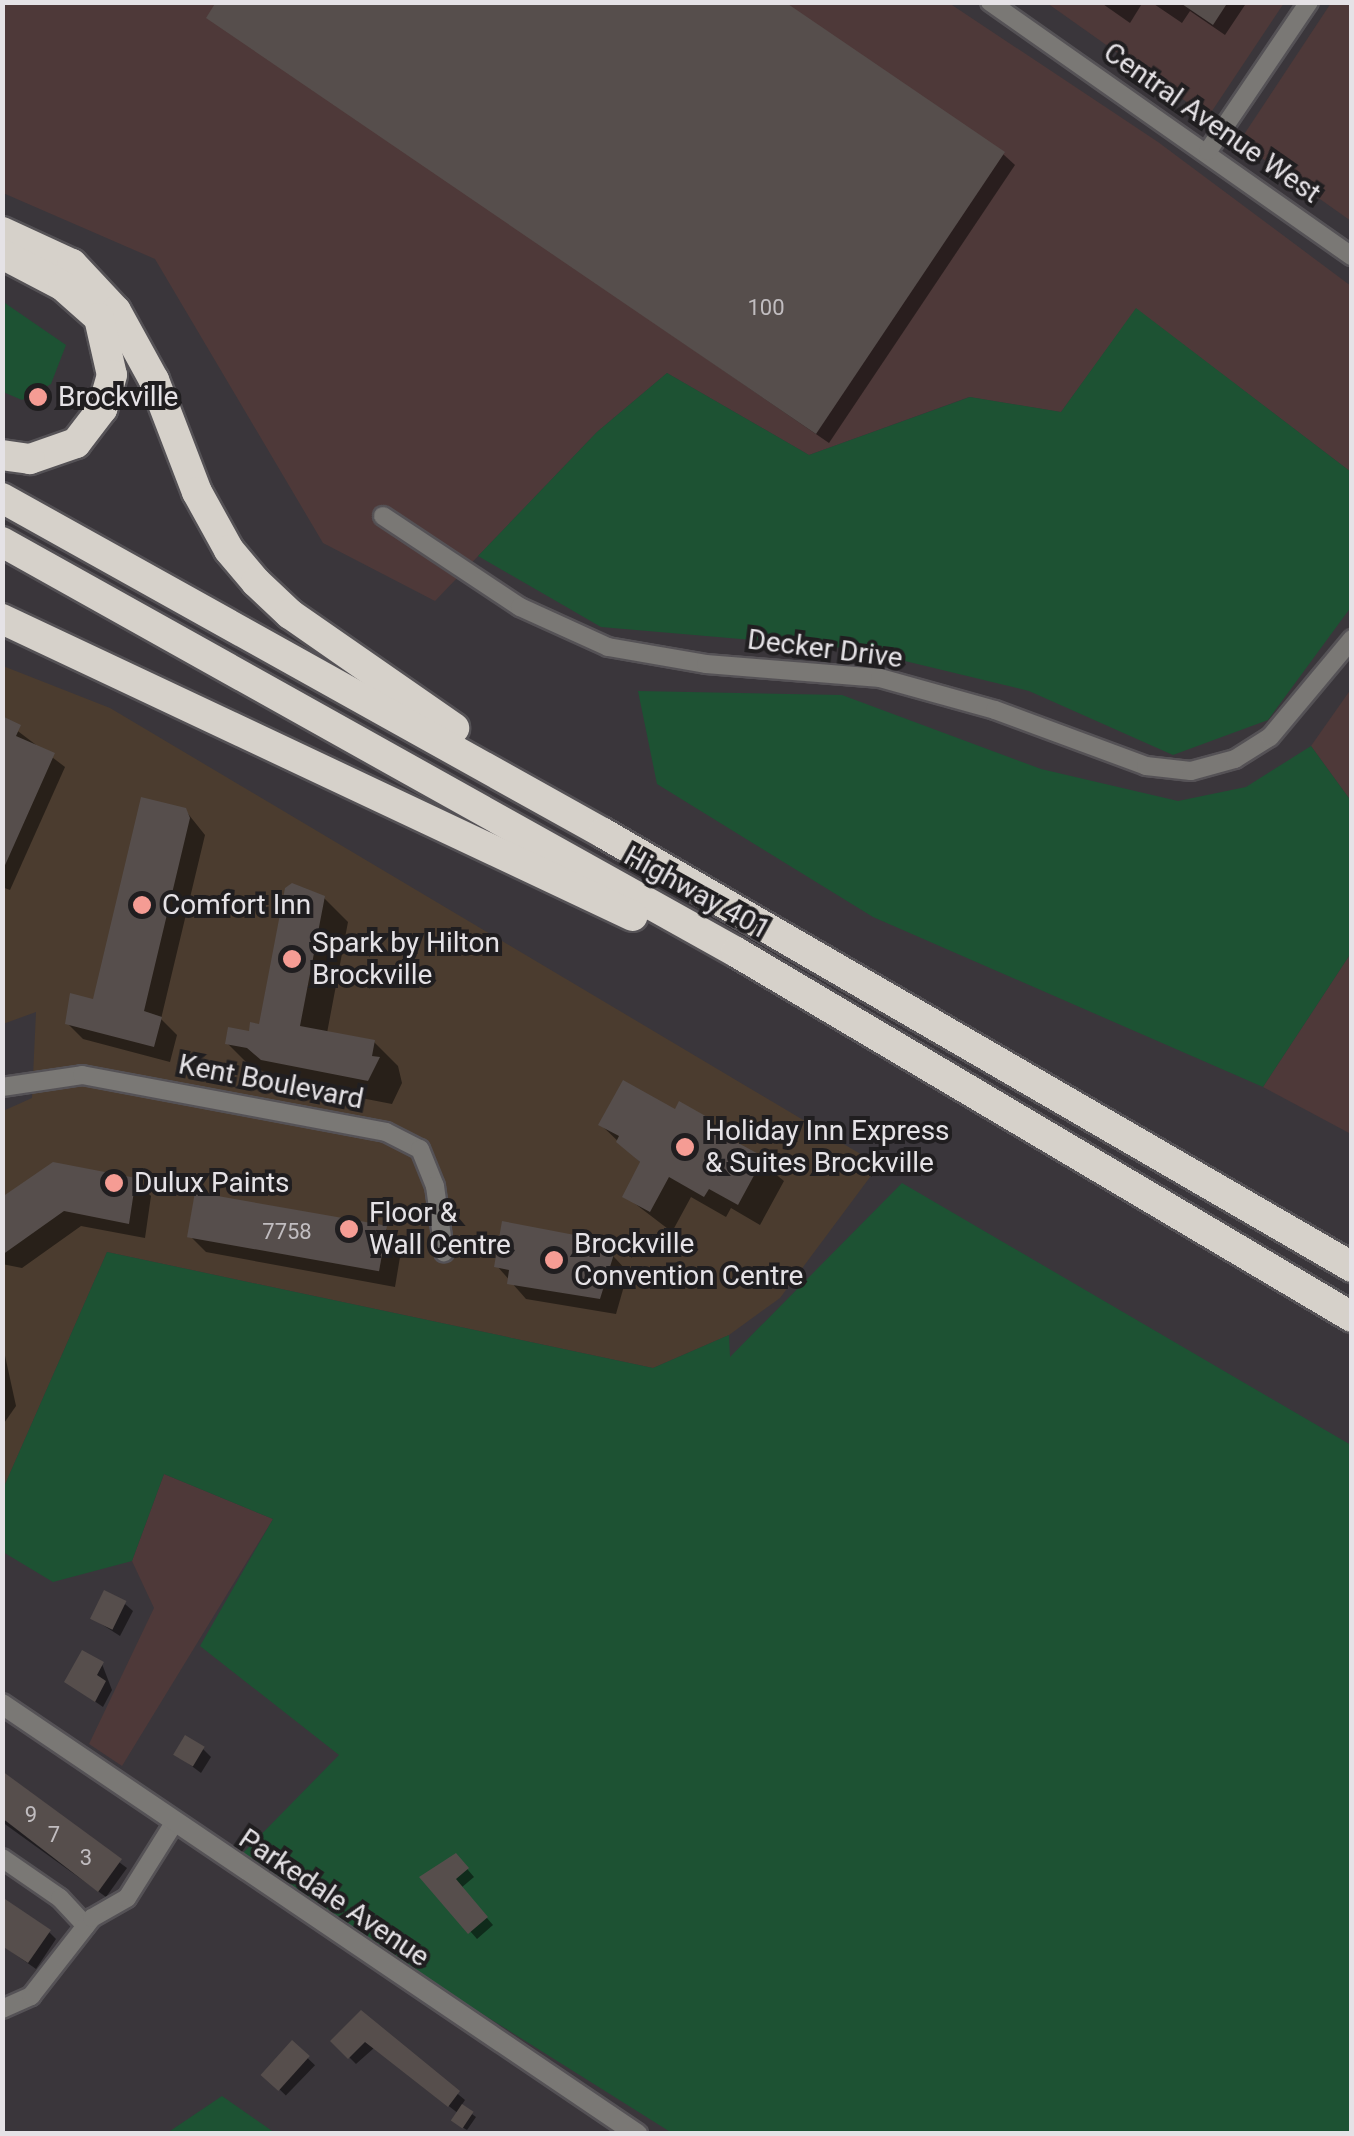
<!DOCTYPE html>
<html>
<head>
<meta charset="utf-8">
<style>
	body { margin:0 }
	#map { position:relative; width:1354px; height:2136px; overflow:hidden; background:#3a363b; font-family:Roboto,sans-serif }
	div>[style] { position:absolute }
	.commercial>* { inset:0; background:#4b3c2f }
	.industrial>* { inset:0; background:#4e3939 }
	.green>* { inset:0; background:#1d5233 }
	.shadow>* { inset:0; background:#0007; transform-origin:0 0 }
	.building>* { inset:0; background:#564e4c; transform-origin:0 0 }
	.roads { filter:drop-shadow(2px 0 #555256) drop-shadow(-2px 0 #555256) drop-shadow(0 2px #555256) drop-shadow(0 -2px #555256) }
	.minor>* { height:18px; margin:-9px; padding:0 9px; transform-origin:9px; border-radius:9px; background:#7a7875 }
	.tertiary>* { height:20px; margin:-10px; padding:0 10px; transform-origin:10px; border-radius:10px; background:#7a7875 }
	.motorway>* { height:30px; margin:-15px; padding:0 15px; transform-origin:15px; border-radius:15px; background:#d6d1ca }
	.dots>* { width:28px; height:28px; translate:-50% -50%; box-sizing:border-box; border:5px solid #201e20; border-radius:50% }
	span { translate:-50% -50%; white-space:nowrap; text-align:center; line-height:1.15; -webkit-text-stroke:8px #201e20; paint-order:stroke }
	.number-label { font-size:22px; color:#c1bdc0 }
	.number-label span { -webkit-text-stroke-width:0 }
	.street-label { font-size:28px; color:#e5e2e6 }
	.poi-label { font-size:28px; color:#e5e2e6 }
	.left { translate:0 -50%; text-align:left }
	.frame { position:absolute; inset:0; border:5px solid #e5e2e6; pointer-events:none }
</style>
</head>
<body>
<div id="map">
	<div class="commercial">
		<div style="clip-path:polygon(3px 666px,110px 708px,879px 1165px,780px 1298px,729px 1335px,653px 1368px,107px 1252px,3px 1489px,3px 1111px,32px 1098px,36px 1012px,3px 1024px)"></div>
	</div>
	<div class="industrial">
		<div style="clip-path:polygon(3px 3px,949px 3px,1158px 142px,1351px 286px,1351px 472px,1136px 309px,1061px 412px,969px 397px,809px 455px,667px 373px,597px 432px,435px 601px,323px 543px,155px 259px,3px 193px)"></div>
		<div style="clip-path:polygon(1047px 3px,1284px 3px,1208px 117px)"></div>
		<div style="clip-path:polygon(1331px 3px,1351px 3px,1351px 221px,1239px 142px)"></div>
		<div style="clip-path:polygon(1351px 689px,1351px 801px,1311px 746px)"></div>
		<div style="clip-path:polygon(1351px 953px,1351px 1134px,1263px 1087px)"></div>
		<div style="clip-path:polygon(164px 1474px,273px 1519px,122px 1766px,89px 1744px,154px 1608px,132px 1561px)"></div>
	</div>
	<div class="green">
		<div style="clip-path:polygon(2px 301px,66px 345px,51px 384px,22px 400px,3px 392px)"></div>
		<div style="clip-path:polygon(1136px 308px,1351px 472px,1351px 607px,1268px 720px,1173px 755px,1029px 691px,855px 649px,601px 627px,478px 556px,597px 432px,667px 373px,809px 455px,970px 397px,1061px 412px)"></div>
		<div style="clip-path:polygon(638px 691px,842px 695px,1041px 769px,1178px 801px,1246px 787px,1311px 746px,1351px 801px,1351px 953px,1263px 1087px,873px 917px,657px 784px)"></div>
		<div style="clip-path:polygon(902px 1183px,1351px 1445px,1351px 2133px,672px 2133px,315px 1909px,243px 1853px,339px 1755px,200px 1646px,273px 1519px,164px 1474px,132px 1561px,53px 1582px,3px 1552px,3px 1489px,107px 1252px,653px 1368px,729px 1335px,730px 1357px)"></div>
		<div style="clip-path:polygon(222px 2096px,275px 2133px,167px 2133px)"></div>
	</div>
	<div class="shadow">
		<div style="clip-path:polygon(1100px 2px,1143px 2px,1130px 23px)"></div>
		<div style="clip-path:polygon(1151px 2px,1247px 2px,1225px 35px,1190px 11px,1182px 23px)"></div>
		<div style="clip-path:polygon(209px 17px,1003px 154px,1015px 165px,829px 443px)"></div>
		<div style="clip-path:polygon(2px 719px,65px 767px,10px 890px,2px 887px)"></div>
		<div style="clip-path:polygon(185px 810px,205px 835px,161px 1019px,177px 1035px,170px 1062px,83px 1039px,67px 1023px,95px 1002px)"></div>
		<div style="clip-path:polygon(324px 898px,348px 922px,327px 1033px,374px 1042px,398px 1066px,402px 1083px,392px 1104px,320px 1090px,251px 1067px,227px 1043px,261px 1027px)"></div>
		<div style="clip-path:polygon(676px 1112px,708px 1120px,784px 1181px,760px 1225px,731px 1208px,726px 1217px,691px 1197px,672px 1232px,625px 1196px,642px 1164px,601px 1125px)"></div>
		<div style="clip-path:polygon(135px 1180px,151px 1196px,145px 1238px,81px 1226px,22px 1268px,2px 1264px,2px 1200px)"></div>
		<div style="clip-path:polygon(386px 1229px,402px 1245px,395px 1287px,206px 1252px,190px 1236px)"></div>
		<div style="clip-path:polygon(600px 1242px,628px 1272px,616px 1314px,526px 1299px,497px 1266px)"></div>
		<div style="clip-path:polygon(2px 1342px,16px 1406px,2px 1426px)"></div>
		<div style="clip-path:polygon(125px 1604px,133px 1611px,120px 1636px,92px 1618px)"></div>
		<div style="clip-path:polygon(102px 1664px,112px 1690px,103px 1707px,67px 1682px)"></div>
		<div style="clip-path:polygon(203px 1749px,211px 1757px,201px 1773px,177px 1755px)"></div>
		<div style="clip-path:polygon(2px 1775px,127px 1868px,106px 1897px,2px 1822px)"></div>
		<div style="clip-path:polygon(463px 1864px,474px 1877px,461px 1888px,493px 1925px,477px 1939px,423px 1877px)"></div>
		<div style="clip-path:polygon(49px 1932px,56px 1939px,36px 1969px,2px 1945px)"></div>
		<div style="clip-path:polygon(361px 2013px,465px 2100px,461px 2106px,476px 2117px,467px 2130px,457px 2124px,459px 2114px,374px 2048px,356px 2064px,333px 2041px)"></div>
		<div style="left:292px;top:2043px;width:32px;height:42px;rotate:44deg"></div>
	</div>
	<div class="building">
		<div style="clip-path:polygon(216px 2px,785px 2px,1005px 152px,816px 434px,206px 18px)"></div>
		<div style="clip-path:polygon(1179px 2px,1228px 2px,1213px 25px)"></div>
		<div style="clip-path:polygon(2px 716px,21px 725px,16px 736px,55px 753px,2px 872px)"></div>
		<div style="clip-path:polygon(141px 797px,186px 808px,190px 818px,144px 1011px,162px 1017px,154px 1047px,65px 1024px,70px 993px,93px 999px)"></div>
		<div style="clip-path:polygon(292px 883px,325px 896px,300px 1026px,375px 1040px,372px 1056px,380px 1057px,368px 1081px,261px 1060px,247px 1048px,225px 1044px,228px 1027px,249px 1031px,250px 1022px,259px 1024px,285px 888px)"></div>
		<div style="clip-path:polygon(623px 1080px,675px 1109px,679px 1101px,709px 1118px,705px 1125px,764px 1157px,738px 1205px,709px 1189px,704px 1197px,669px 1177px,650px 1212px,622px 1197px,640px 1162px,616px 1142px,619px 1136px,598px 1125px)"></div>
		<div style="clip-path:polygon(53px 1162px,136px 1178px,129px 1224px,64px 1211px,2px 1255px,2px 1197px)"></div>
		<div style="left:195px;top:1192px;width:195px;height:46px;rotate:10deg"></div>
		<div style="clip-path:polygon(502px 1221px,601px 1240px,598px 1251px,614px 1254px,600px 1299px,507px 1284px,509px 1270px,494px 1267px)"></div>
		<div style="left:104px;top:1590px;width:25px;height:32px;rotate:26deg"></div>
		<div style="clip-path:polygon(82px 1650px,104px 1662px,97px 1675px,106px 1681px,95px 1702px,64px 1682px)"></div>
		<div style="left:185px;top:1735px;width:23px;height:23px;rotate:31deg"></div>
		<div style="clip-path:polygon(2px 1771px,122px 1859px,98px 1892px,2px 1818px)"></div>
		<div style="clip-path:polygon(456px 1853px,469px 1868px,456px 1879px,488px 1917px,468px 1934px,419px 1877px)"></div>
		<div style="clip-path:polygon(2px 1897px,51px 1930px,28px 1963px,2px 1946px)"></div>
		<div style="clip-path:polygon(361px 2010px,460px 2091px,448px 2107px,365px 2042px,348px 2059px,330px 2041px)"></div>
		<div style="left:292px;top:2040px;width:24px;height:47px;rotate:42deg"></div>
		<div style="left:462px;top:2104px;width:14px;height:20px;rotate:34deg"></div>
	</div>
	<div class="roads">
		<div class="minor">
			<div style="left:990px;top:2px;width:442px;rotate:35.1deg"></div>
			<div style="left:1208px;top:151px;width:180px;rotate:-55.9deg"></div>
			<div style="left:383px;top:516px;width:164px;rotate:33.6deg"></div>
			<div style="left:520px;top:607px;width:97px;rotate:24.4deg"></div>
			<div style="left:608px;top:647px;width:99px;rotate:9.8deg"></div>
			<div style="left:706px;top:664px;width:175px;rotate:4.6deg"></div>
			<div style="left:880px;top:678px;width:119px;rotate:15.5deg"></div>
			<div style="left:995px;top:710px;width:161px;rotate:20.3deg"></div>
			<div style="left:1146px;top:766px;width:45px;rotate:6.3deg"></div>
			<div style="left:1191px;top:771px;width:46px;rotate:-15.3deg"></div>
			<div style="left:1235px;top:759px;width:41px;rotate:-32.2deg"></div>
			<div style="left:1270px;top:737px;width:128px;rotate:-50.1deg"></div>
			<div style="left:2px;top:1087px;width:81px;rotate:-8.5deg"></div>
			<div style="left:82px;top:1075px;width:309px;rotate:10.6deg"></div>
			<div style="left:386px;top:1132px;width:38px;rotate:27deg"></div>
			<div style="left:420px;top:1149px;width:40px;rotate:68deg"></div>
			<div style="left:435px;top:1186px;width:67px;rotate:82.2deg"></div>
			<div style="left:2px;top:1858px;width:70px;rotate:34.6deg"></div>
			<div style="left:60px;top:1898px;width:38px;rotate:47deg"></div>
			<div style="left:2px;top:2009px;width:32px;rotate:-24deg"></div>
			<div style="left:31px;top:1996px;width:99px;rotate:-52deg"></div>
			<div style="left:92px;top:1918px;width:40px;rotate:-29.7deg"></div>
			<div style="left:127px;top:1898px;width:89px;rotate:-57.9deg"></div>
		</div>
		<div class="tertiary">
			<div style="left:2px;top:1704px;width:767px;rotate:34.1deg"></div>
		</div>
		<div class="motorway">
			<div style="left:2px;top:232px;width:77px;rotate:24.6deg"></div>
			<div style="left:72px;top:264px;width:64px;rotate:46.9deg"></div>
			<div style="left:116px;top:311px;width:79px;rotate:61.2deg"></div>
			<div style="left:154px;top:380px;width:120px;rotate:69deg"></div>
			<div style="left:197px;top:492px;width:66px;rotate:61.1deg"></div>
			<div style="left:229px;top:550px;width:42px;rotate:49.8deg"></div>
			<div style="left:256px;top:582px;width:47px;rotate:43.3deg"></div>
			<div style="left:290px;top:614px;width:200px;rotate:34.8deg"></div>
			<div style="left:2px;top:254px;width:69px;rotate:27.7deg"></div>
			<div style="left:63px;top:286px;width:48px;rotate:41.6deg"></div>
			<div style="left:99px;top:318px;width:58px;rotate:77.2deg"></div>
			<div style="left:112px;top:375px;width:35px;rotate:106deg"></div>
			<div style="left:102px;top:409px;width:43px;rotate:127.4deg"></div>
			<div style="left:76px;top:443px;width:49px;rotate:160.8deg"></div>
			<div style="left:30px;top:459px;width:28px;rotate:-172deg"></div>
			<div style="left:2px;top:498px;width:688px;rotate:29.14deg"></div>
			<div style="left:603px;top:833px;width:866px;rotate:30.09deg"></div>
			<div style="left:2px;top:542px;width:841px;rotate:29.19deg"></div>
			<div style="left:736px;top:952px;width:716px;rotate:30.65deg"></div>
			<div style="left:2px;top:619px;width:697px;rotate:25.21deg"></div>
		</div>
	</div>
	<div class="dots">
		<div style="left:38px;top:397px;background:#f59c94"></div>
		<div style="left:142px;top:905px;background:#f59c94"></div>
		<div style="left:292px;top:959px;background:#f59c94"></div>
		<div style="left:685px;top:1147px;background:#f59c94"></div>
		<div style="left:114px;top:1183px;background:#f59c94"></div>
		<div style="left:349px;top:1229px;background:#f59c94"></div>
		<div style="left:554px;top:1260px;background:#f59c94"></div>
	</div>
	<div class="number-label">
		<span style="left:766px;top:308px">100</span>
		<span style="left:287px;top:1232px">7758</span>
		<span style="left:31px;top:1815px">9</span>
		<span style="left:54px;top:1835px">7</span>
		<span style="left:86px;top:1858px">3</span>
	</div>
	<div class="street-label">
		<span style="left:1212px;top:123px;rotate:35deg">Central Avenue West</span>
		<span style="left:825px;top:649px;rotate:7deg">Decker Drive</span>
		<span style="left:697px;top:893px;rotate:29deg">Highway 401</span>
		<span style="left:271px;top:1082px;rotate:11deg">Kent Boulevard</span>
		<span style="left:334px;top:1898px;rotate:34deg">Parkedale Avenue</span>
	</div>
	<div class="poi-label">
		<span class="left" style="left:58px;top:397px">Brockville</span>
		<span class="left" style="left:162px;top:905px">Comfort Inn</span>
		<span class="left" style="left:312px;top:959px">Spark by Hilton<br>Brockville</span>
		<span class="left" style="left:705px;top:1147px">Holiday Inn Express<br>&amp; Suites Brockville</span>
		<span class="left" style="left:134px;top:1183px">Dulux Paints</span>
		<span class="left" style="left:369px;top:1229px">Floor &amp;<br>Wall Centre</span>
		<span class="left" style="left:574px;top:1260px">Brockville<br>Convention Centre</span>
	</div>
	<div class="frame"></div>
</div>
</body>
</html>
